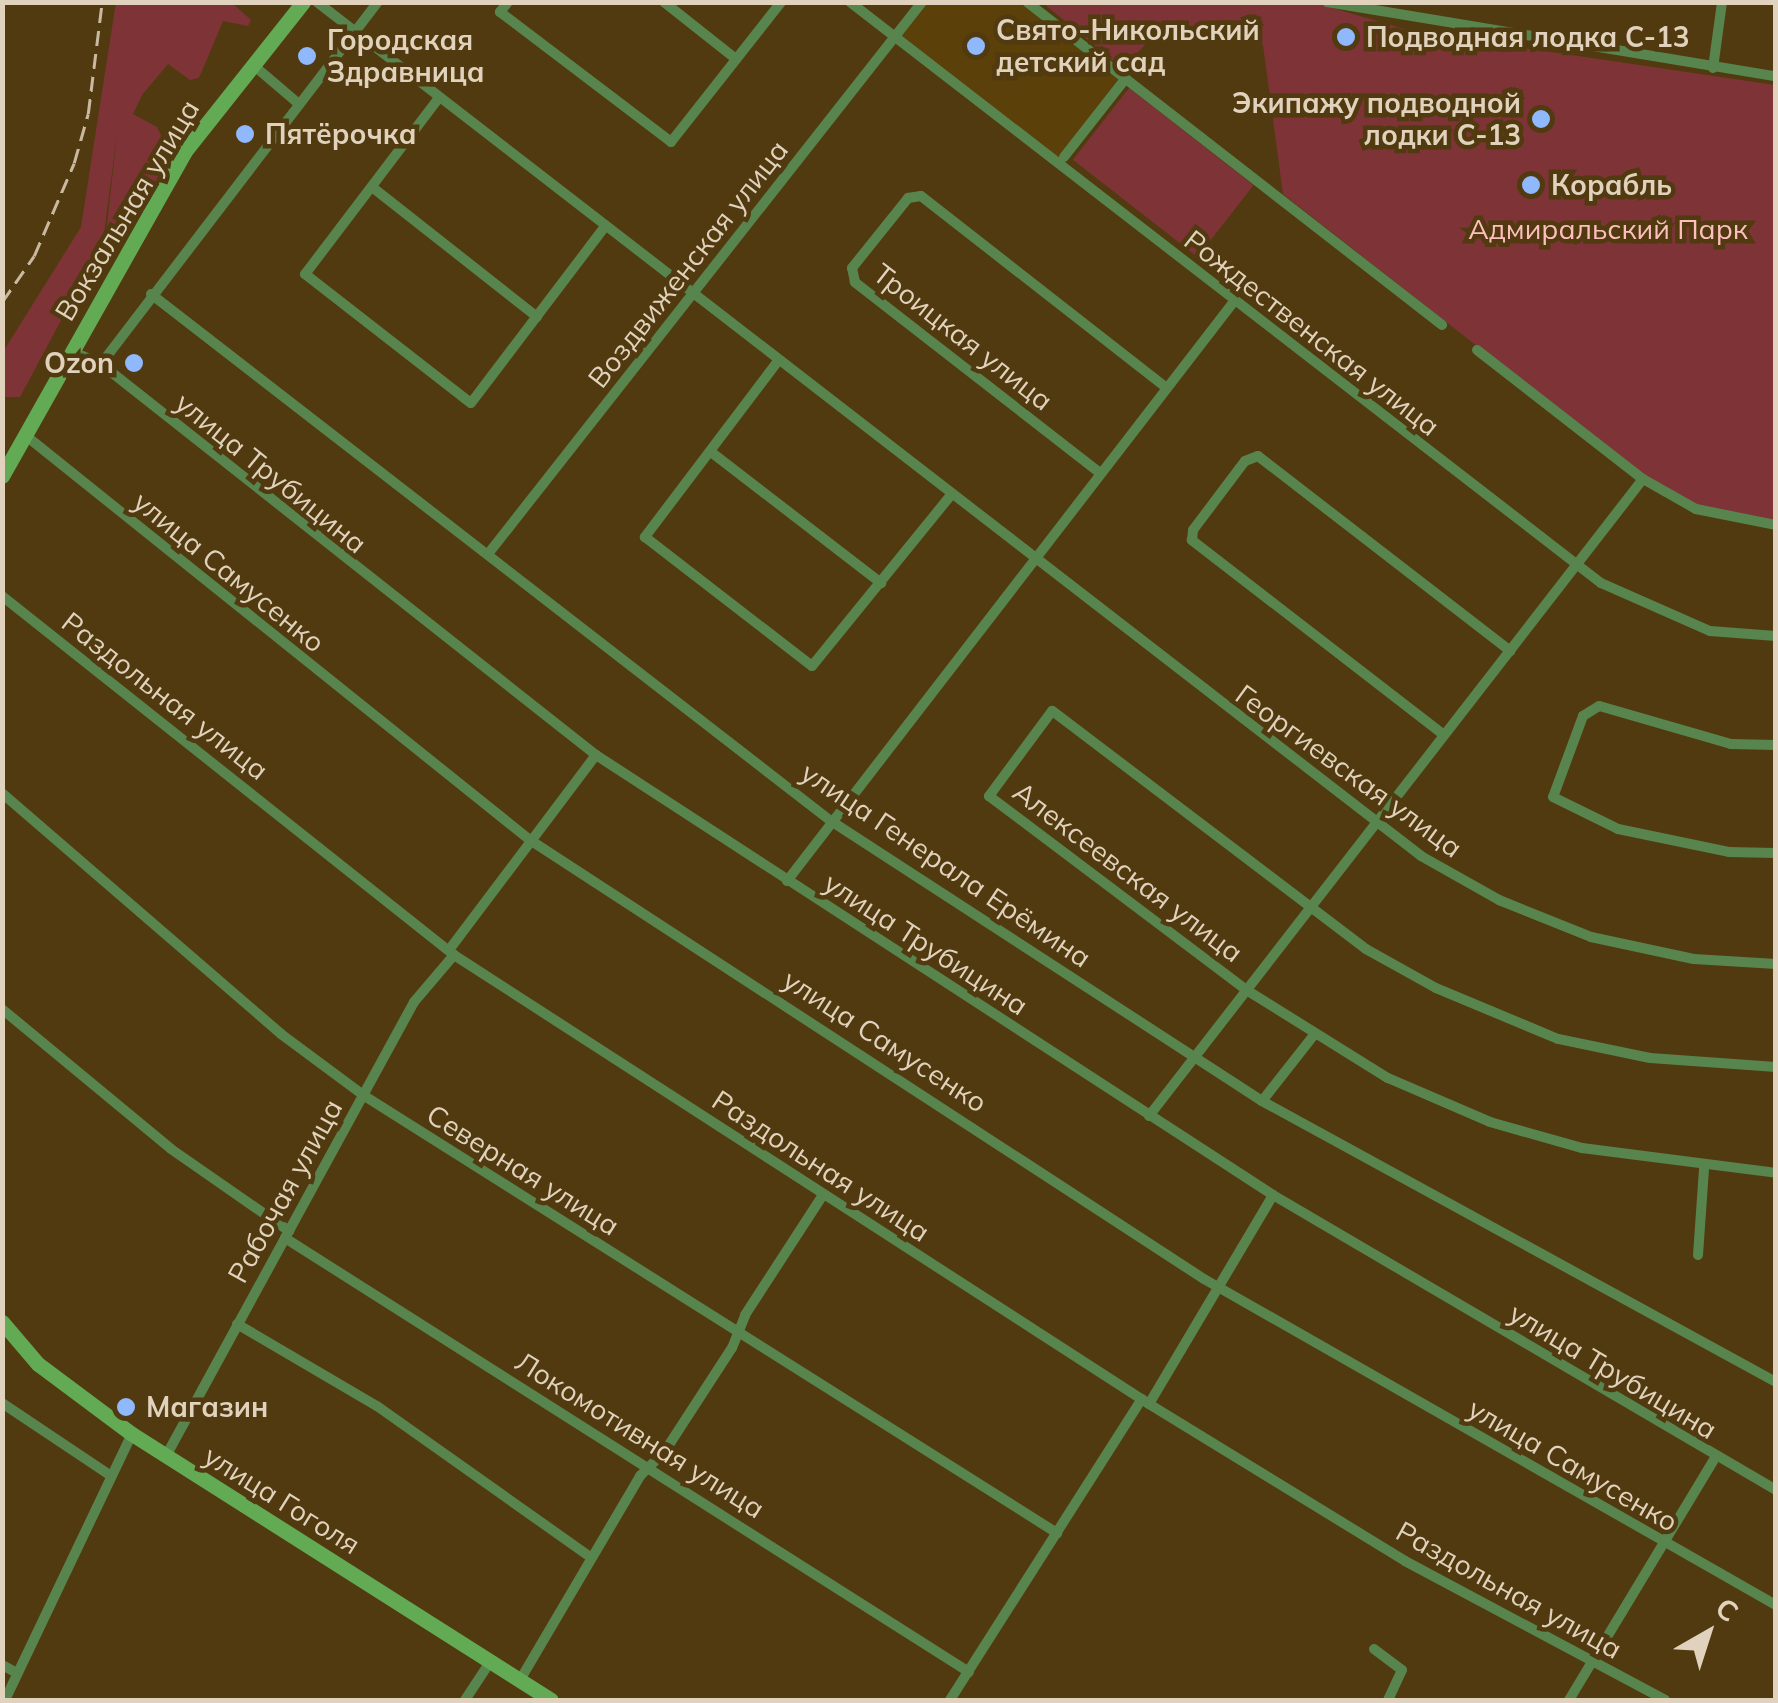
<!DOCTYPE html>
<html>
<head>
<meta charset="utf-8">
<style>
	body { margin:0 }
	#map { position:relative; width:1778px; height:1703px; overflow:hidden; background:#513a0f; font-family:Mulish,sans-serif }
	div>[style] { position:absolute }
	.built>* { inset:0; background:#5b4009 }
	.green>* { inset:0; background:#7e3437; transform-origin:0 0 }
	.minor>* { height:10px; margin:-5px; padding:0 5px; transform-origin:5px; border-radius:5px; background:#58844e }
	.secondary>* { height:15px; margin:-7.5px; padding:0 7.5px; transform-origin:7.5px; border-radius:7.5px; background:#62aa53 }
	.rail>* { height:2.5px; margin-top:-1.25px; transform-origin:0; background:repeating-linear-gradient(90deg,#c9b9a0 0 15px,transparent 0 23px) }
	.dots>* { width:28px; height:28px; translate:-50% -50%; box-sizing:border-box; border:5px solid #513a0f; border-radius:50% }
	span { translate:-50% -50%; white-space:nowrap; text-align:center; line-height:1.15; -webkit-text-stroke:9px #513a0f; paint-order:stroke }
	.poi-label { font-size:28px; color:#e0d2bc; font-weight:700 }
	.left { translate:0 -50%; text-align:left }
	.right { translate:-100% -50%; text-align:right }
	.street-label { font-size:28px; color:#e0d2bc }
	.park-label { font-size:28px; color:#fdbfbe }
	.frame { position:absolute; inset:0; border:5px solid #e0d2bc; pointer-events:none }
	.north { position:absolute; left:1658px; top:1583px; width:100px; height:100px; -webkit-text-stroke:8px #513a0f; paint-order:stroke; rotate:39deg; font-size:28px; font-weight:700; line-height:40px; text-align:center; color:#e0d2bc }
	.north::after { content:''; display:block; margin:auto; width:35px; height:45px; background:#e0d2bc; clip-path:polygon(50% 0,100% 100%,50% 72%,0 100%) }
</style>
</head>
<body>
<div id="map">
	<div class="built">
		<div style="clip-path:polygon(927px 3px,1019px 3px,1118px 79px,1059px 158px,900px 36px)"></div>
	</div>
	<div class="green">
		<div style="clip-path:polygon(116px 2px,232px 3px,251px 20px,248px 26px,223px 21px,199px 78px,190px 80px,168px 64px,142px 95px,133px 114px,157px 127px,171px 155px,118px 246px,105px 242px,118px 126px,103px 242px,20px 397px,3px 397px,3px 352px,81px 227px)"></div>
		<div style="clip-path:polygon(1043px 3px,1315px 3px,1415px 32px,1775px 85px,1775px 521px,1706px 510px,1648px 480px,1283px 194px,1263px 45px,1160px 28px,1123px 69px)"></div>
		<div style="left:1129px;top:88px;width:158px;height:91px;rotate:38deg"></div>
	</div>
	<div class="minor">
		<div style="left:317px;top:2px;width:1396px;rotate:37.72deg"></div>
		<div style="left:1421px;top:856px;width:90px;rotate:29.4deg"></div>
		<div style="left:1499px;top:900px;width:99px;rotate:21.9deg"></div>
		<div style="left:1591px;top:937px;width:105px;rotate:12.1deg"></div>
		<div style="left:1694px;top:959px;width:82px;rotate:3.5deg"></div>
		<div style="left:508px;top:2px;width:13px;rotate:129deg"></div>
		<div style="left:500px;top:12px;width:215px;rotate:37.2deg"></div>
		<div style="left:671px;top:142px;width:178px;rotate:-51.8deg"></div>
		<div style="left:664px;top:2px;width:92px;rotate:38.4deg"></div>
		<div style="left:850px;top:2px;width:950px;rotate:37.73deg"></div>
		<div style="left:1601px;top:583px;width:119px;rotate:23.8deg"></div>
		<div style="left:1710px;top:631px;width:66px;rotate:4.3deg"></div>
		<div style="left:1027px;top:2px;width:526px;rotate:37.89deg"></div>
		<div style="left:1327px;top:2px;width:455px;rotate:9.4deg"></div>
		<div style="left:252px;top:64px;width:62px;rotate:40.4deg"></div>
		<div style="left:1713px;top:68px;width:67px;rotate:-82.2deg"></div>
		<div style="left:438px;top:99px;width:220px;rotate:127.2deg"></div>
		<div style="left:305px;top:274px;width:210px;rotate:37.9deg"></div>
		<div style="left:471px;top:403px;width:218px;rotate:-52.8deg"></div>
		<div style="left:1064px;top:157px;width:100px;rotate:-51.9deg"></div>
		<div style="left:372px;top:187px;width:210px;rotate:38.2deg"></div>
		<div style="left:151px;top:294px;width:860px;rotate:37.78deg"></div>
		<div style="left:831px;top:821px;width:514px;rotate:33.01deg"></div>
		<div style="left:1262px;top:1101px;width:586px;rotate:28.67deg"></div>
		<div style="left:1477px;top:350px;width:210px;rotate:37.9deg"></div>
		<div style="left:1643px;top:479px;width:61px;rotate:29.5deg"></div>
		<div style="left:1696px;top:509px;width:82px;rotate:11.3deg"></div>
		<div style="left:71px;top:351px;width:33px;rotate:23deg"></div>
		<div style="left:101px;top:364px;width:456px;rotate:-52.6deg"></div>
		<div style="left:778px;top:361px;width:221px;rotate:127.1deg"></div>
		<div style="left:645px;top:537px;width:211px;rotate:37.7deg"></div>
		<div style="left:812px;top:666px;width:220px;rotate:-50.9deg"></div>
		<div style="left:101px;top:364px;width:631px;rotate:38.31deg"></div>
		<div style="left:596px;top:755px;width:807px;rotate:33.02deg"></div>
		<div style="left:1273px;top:1195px;width:583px;rotate:30.39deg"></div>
		<div style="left:25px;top:435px;width:647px;rotate:38.73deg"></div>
		<div style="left:530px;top:840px;width:804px;rotate:33.08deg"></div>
		<div style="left:1204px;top:1279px;width:658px;rotate:29.68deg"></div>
		<div style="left:711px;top:452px;width:215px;rotate:37.6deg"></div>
		<div style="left:1100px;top:473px;width:311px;rotate:-142.1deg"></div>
		<div style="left:855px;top:282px;width:14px;rotate:-102deg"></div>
		<div style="left:852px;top:268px;width:90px;rotate:-51.3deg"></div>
		<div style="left:908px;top:198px;width:13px;rotate:-9deg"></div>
		<div style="left:921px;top:196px;width:312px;rotate:38deg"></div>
		<div style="left:488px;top:554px;width:702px;rotate:-51.82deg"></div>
		<div style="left:2px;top:596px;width:577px;rotate:38.46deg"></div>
		<div style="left:454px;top:955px;width:827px;rotate:32.86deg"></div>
		<div style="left:1149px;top:1404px;width:300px;rotate:31.5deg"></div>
		<div style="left:1405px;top:1561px;width:295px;rotate:28.1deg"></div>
		<div style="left:1444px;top:735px;width:319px;rotate:-142.3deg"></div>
		<div style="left:1192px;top:540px;width:10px;rotate:-84deg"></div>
		<div style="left:1193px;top:530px;width:86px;rotate:-53deg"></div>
		<div style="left:1245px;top:461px;width:14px;rotate:-21deg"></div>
		<div style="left:1258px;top:456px;width:319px;rotate:37.7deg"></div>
		<div style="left:1776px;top:745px;width:45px;rotate:-178.7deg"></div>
		<div style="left:1731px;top:744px;width:137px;rotate:-163.9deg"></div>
		<div style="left:1599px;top:706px;width:19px;rotate:148deg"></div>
		<div style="left:1583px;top:716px;width:86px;rotate:110.3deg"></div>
		<div style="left:1553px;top:797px;width:72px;rotate:26.2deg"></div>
		<div style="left:1618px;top:829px;width:113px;rotate:11.7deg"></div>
		<div style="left:1729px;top:852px;width:47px;rotate:1.2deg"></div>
		<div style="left:2px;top:793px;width:369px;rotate:40.8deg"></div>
		<div style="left:281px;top:1034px;width:102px;rotate:36.6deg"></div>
		<div style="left:363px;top:1095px;width:821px;rotate:32.26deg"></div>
		<div style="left:787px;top:881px;width:734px;rotate:-52.36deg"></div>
		<div style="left:449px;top:950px;width:244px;rotate:-53deg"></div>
		<div style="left:2px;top:1009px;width:219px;rotate:39.6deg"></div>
		<div style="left:171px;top:1149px;width:144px;rotate:34.8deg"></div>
		<div style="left:1776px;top:1067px;width:126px;rotate:-175.9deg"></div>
		<div style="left:1650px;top:1058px;width:94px;rotate:-168.3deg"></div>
		<div style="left:1558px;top:1039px;width:132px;rotate:-157.3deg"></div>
		<div style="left:1436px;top:988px;width:80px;rotate:-150.9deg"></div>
		<div style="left:1366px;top:949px;width:394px;rotate:-142.8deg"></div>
		<div style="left:1052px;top:711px;width:106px;rotate:126.5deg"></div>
		<div style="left:989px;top:796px;width:324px;rotate:37deg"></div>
		<div style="left:1248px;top:991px;width:165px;rotate:31.9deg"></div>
		<div style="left:1388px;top:1078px;width:111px;rotate:23.3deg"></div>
		<div style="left:1490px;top:1122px;width:96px;rotate:15.8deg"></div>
		<div style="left:1582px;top:1148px;width:196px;rotate:7.3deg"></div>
		<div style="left:1262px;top:1101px;width:84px;rotate:-51.8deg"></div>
		<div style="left:1149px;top:1116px;width:806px;rotate:-52.21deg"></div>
		<div style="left:285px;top:1238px;width:810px;rotate:32.4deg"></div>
		<div style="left:1698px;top:1255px;width:86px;rotate:-86deg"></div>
		<div style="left:237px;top:1324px;width:162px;rotate:30.4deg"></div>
		<div style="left:377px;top:1406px;width:263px;rotate:35.3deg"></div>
		<div style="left:2px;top:1403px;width:128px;rotate:33.8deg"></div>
		<div style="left:1149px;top:1404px;width:243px;rotate:-59.3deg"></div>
		<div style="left:166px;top:1456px;width:517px;rotate:-61.35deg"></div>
		<div style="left:414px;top:1002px;width:62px;rotate:-49.6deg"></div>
		<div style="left:1374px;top:1649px;width:35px;rotate:37deg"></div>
		<div style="left:1402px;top:1670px;width:33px;rotate:115deg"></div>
		<div style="left:2px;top:1665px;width:17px;rotate:28deg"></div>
		<div style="left:520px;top:1680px;width:237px;rotate:-59.5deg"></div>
		<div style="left:640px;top:1476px;width:35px;rotate:-45deg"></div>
		<div style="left:665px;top:1451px;width:123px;rotate:-57deg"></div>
		<div style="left:732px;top:1348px;width:35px;rotate:-68deg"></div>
		<div style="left:745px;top:1315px;width:143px;rotate:-57deg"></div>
		<div style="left:5px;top:1700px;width:295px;rotate:-64.5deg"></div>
		<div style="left:465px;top:1700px;width:45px;rotate:-56.7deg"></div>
		<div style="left:950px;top:1700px;width:357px;rotate:-57.5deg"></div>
		<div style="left:1569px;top:1700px;width:283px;rotate:-58.9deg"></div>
	</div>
	<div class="secondary">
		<div style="left:2px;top:476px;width:373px;rotate:-60.6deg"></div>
		<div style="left:185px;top:151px;width:190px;rotate:-51.6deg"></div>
		<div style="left:2px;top:1322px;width:55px;rotate:49.4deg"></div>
		<div style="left:38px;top:1364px;width:117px;rotate:36.7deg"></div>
		<div style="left:132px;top:1434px;width:496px;rotate:32.4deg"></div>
	</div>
	<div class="rail">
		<div style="left:2px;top:302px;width:56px;rotate:-55.2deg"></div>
		<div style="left:34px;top:256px;width:101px;rotate:-66.7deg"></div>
		<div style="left:74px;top:163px;width:51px;rotate:-74.1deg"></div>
		<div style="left:88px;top:114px;width:113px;rotate:-82.9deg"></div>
	</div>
	<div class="dots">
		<div style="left:1346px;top:37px;background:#8fb8fd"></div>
		<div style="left:976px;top:46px;background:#8fb8fd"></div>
		<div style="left:307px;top:56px;background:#8fb8fd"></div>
		<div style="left:1541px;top:119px;background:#8fb8fd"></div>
		<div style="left:245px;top:134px;background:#8fb8fd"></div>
		<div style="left:1531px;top:185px;background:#8fb8fd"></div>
		<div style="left:134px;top:363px;background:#8fb8fd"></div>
		<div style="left:126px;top:1407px;background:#8fb8fd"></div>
	</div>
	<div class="poi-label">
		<span class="left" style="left:996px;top:46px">Свято-Никольский<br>детский сад</span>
		<span class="left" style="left:1366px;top:37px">Подводная лодка С-13</span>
		<span class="left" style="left:327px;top:56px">Городская<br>Здравница</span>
		<span class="right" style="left:1521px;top:119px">Экипажу подводной<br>лодки С-13</span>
		<span class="left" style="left:265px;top:134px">Пятёрочка</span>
		<span class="left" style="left:1551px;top:185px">Корабль</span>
		<span class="right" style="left:114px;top:363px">Ozon</span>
		<span class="left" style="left:146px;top:1407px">Магазин</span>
	</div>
	<div class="street-label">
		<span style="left:127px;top:210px;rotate:-59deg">Вокзальная улица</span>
		<span style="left:688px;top:264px;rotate:-52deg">Воздвиженская улица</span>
		<span style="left:1312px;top:333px;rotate:38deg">Рождественская улица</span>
		<span style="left:963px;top:337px;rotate:38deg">Троицкая улица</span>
		<span style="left:271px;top:473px;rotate:39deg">улица Трубицина</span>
		<span style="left:229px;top:572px;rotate:39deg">улица Самусенко</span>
		<span style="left:165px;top:696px;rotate:38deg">Раздольная улица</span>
		<span style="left:1349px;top:771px;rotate:36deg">Георгиевская улица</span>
		<span style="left:946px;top:865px;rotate:34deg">улица Генерала Ерёмина</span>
		<span style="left:1128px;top:872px;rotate:37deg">Алексеевская улица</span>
		<span style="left:926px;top:944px;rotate:33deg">улица Трубицина</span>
		<span style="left:885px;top:1041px;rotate:33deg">улица Самусенко</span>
		<span style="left:821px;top:1166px;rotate:33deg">Раздольная улица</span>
		<span style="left:523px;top:1170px;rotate:32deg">Северная улица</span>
		<span style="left:285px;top:1191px;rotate:-61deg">Рабочая улица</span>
		<span style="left:1613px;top:1371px;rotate:31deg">улица Трубицина</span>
		<span style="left:640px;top:1435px;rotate:32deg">Локомотивная улица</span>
		<span style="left:1573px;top:1465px;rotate:30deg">улица Самусенко</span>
		<span style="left:282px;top:1500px;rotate:32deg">улица Гоголя</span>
		<span style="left:1509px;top:1590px;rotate:29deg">Раздольная улица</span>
	</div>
	<div class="park-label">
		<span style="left:1608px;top:229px">Адмиральский Парк</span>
	</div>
	<div class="frame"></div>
	<div class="north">С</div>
</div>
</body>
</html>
